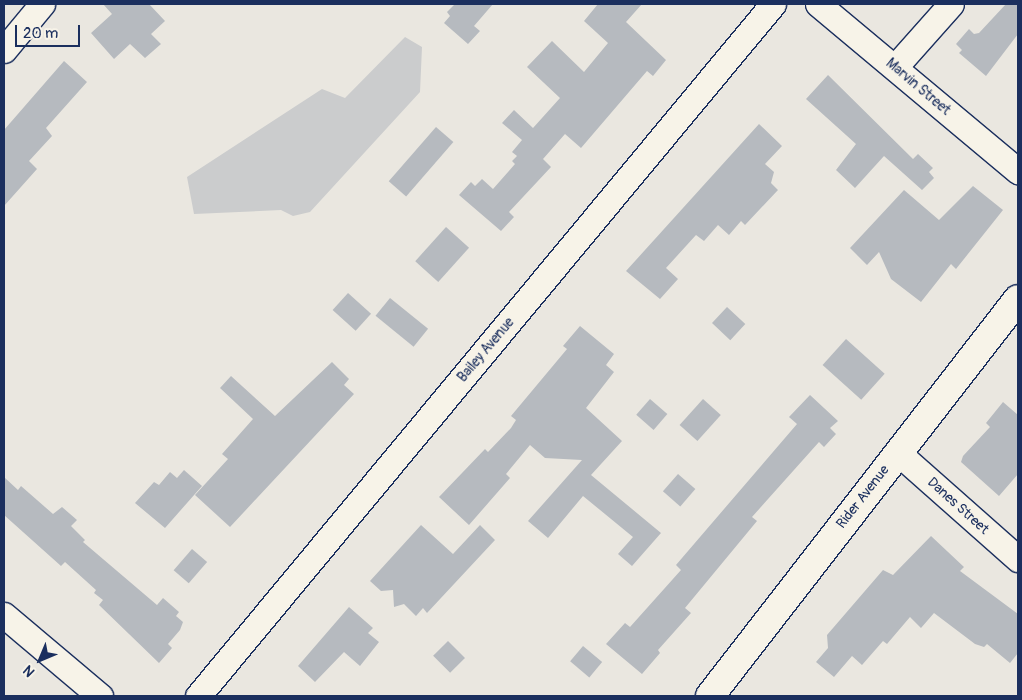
<!DOCTYPE html>
<html>
<head>
<meta charset="utf-8">
<style>
	body { margin:0 }
	#map { position:relative; width:1022px; height:700px; overflow:hidden; background:#eae7e0; font-family:Pangolin,sans-serif }
	div>[style] { position:absolute }
	.green>* { inset:0; background:#cbcccd }
	.building>* { inset:0; background:#b6babf; transform-origin:0 0 }
	.roads { filter:drop-shadow(1px 0 #1b2f5e) drop-shadow(-1px 0 #1b2f5e) drop-shadow(0 1px #1b2f5e) drop-shadow(0 -1px #1b2f5e) }
	.minor>* { height:25px; margin:-12.5px; padding:0 12.5px; transform-origin:12.5px; border-radius:12.5px; background:#f7f3e8 }
	.tertiary>* { height:28px; margin:-14px; padding:0 14px; transform-origin:14px; border-radius:14px; background:#f7f3e8 }
	span { translate:-50% -50%; white-space:nowrap; text-align:center; line-height:1.15; -webkit-text-stroke:4px #f7f3e8; paint-order:stroke }
	.street-label { font-size:14px; color:#1b2f5e }
	.frame { position:absolute; inset:0; border:5px solid #1b2f5e; pointer-events:none }
	.north { position:absolute; left:15px; top:635px; width:50px; height:50px; -webkit-text-stroke:4px #f7f3e8; paint-order:stroke; rotate:225deg; font-size:14px; font-weight:700; line-height:20px; text-align:center; color:#1b2f5e }
	.north::after { content:''; display:block; margin:auto; width:18px; height:22px; background:#1b2f5e; clip-path:polygon(50% 0,100% 100%,50% 72%,0 100%) }
	.scale { position:absolute; left:15px; top:25px; width:65px; height:22px; box-sizing:border-box; border:2px solid #1b2f5e; border-top:0; padding-left:6px; font-size:15px; line-height:18px; white-space:nowrap; color:#1b2f5e; -webkit-text-stroke:4px #f7f3e8; paint-order:stroke }
</style>
</head>
<body>
<div id="map">
	<div class="green">
		<div style="clip-path:polygon(405px 37px,422px 47px,420px 92px,310px 212px,293px 216px,281px 210px,194px 214px,187px 177px,322px 89px,345px 98px)"></div>
	</div>
	<div class="building">
		<div style="clip-path:polygon(103px 4px,149px 4px,165px 21px,151px 34px,161px 44px,145px 58px,130px 44px,114px 59px,91px 33px,112px 14px)"></div>
		<div style="clip-path:polygon(455px 4px,493px 4px,474px 26px,480px 31px,468px 44px,444px 23px,450px 16px,447px 12px)"></div>
		<div style="clip-path:polygon(598px 4px,642px 4px,626px 22px,666px 60px,653px 76px,647px 71px,581px 148px,565px 134px,543px 159px,551px 167px,509px 212px,514px 217px,501px 231px,459px 195px,471px 182px,475px 186px,482px 179px,493px 189px,515px 164px,512px 161px,517px 156px,512px 152px,522px 140px,502px 123px,514px 110px,533px 128px,560px 98px,527px 67px,552px 41px,584px 72px,608px 43px,584px 21px)"></div>
		<div style="clip-path:polygon(1006px 4px,1018px 4px,1018px 34px,986px 76px,959px 53px,962px 50px,956px 44px,969px 29px,974px 34px,979px 33px)"></div>
		<div style="clip-path:polygon(64px 61px,87px 82px,46px 128px,52px 136px,29px 161px,37px 169px,4px 206px,4px 130px)"></div>
		<div style="clip-path:polygon(828px 75px,913px 159px,918px 154px,933px 168px,929px 172px,934px 178px,922px 190px,884px 156px,855px 188px,836px 170px,856px 144px,806px 99px)"></div>
		<div style="clip-path:polygon(759px 124px,782px 146px,765px 164px,774px 172px,771px 183px,778px 190px,745px 225px,741px 221px,729px 235px,718px 225px,704px 241px,696px 235px,666px 268px,678px 279px,660px 299px,626px 271px)"></div>
		<div style="left:436px;top:127px;width:23px;height:72px;rotate:41deg"></div>
		<div style="clip-path:polygon(973px 186px,1003px 210px,956px 269px,951px 264px,921px 302px,891px 279px,879px 252px,867px 265px,850px 248px,904px 190px,939px 220px)"></div>
		<div style="left:446px;top:227px;width:31px;height:46px;rotate:42deg"></div>
		<div style="left:348px;top:293px;width:31px;height:23px;rotate:42deg"></div>
		<div style="left:390px;top:298px;width:49px;height:23px;rotate:39deg"></div>
		<div style="left:727px;top:307px;width:25px;height:22px;rotate:43deg"></div>
		<div style="clip-path:polygon(580px 326px,614px 354px,606px 365px,614px 372px,586px 408px,622px 441px,591px 475px,661px 533px,632px 566px,618px 554px,633px 537px,583px 496px,548px 538px,528px 521px,582px 460px,545px 458px,530px 445px,506px 474px,510px 478px,469px 525px,439px 497px,485px 449px,488px 452px,511px 428px,516px 420px,511px 416px,567px 349px,563px 346px)"></div>
		<div style="left:846px;top:339px;width:52px;height:35px;rotate:42deg"></div>
		<div style="clip-path:polygon(332px 362px,349px 379px,344px 385px,354px 394px,230px 527px,195px 495px,228px 459px,222px 454px,253px 419px,220px 388px,231px 376px,275px 416px)"></div>
		<div style="clip-path:polygon(810px 395px,838px 421px,830px 428px,836px 434px,824px 447px,819px 442px,752px 517px,757px 521px,685px 608px,691px 613px,658px 650px,660px 653px,642px 674px,606px 644px,625px 623px,630px 627px,681px 570px,676px 565px,797px 424px,789px 417px)"></div>
		<div style="left:650px;top:399px;width:23px;height:21px;rotate:41deg"></div>
		<div style="left:703px;top:399px;width:24px;height:35px;rotate:42deg"></div>
		<div style="clip-path:polygon(1003px 402px,1018px 415px,1018px 474px,999px 496px,961px 462px,963px 456px,990px 427px,986px 423px)"></div>
		<div style="clip-path:polygon(184px 470px,202px 486px,165px 528px,135px 503px,154px 482px,159px 485px,170px 472px,177px 478px)"></div>
		<div style="left:678px;top:474px;width:23px;height:23px;rotate:41deg"></div>
		<div style="clip-path:polygon(4px 477px,18px 490px,21px 486px,53px 514px,62px 507px,77px 520px,71px 526px,85px 540px,83px 542px,157px 605px,163px 598px,179px 612px,176px 616px,183px 622px,180px 630px,168px 644px,172px 648px,159px 663px,99px 605px,103px 600px,94px 593px,96px 590px,65px 562px,61px 566px,4px 515px)"></div>
		<div style="clip-path:polygon(421px 525px,453px 554px,480px 525px,495px 540px,427px 613px,423px 608px,416px 616px,404px 604px,394px 607px,393px 590px,381px 591px,370px 581px)"></div>
		<div style="clip-path:polygon(931px 536px,964px 567px,960px 571px,1018px 614px,1018px 653px,1010px 663px,987px 644px,984px 647px,975px 644px,934px 613px,921px 628px,910px 617px,887px 644px,883px 641px,862px 665px,852px 656px,834px 677px,816px 662px,828px 648px,827px 635px,883px 570px,893px 575px)"></div>
		<div style="left:192px;top:549px;width:20px;height:28px;rotate:41deg"></div>
		<div style="clip-path:polygon(349px 607px,373px 628px,368px 633px,379px 642px,360px 666px,344px 652px,315px 682px,298px 666px)"></div>
		<div style="left:448px;top:641px;width:24px;height:21px;rotate:45deg"></div>
		<div style="left:583px;top:646px;width:25px;height:20px;rotate:40deg"></div>
	</div>
	<div class="roads">
		<div class="minor">
			<div style="left:818px;top:4px;width:261px;rotate:39.9deg"></div>
			<div style="left:4px;top:50px;width:60px;rotate:-50.4deg"></div>
			<div style="left:895px;top:67px;width:84px;rotate:-48.4deg"></div>
			<div style="left:897px;top:452px;width:162px;rotate:41.5deg"></div>
			<div style="left:4px;top:615px;width:126px;rotate:40.2deg"></div>
			<div style="left:198px;top:696px;width:900px;rotate:-50.28deg"></div>
		</div>
		<div class="tertiary">
			<div style="left:710px;top:696px;width:502px;rotate:-52.2deg"></div>
		</div>
	</div>
	<div class="street-label">
		<span style="left:918px;top:87px;rotate:40deg">Marvin Street</span>
		<span style="left:486px;top:350px;rotate:-50deg">Bailey Avenue</span>
		<span style="left:863px;top:497px;rotate:-52deg">Rider Avenue</span>
		<span style="left:958px;top:506px;rotate:42deg">Danes Street</span>
	</div>
	<div class="frame"></div>
	<div class="north">N</div>
	<div class="scale">20 m</div>
</div>
</body>
</html>
